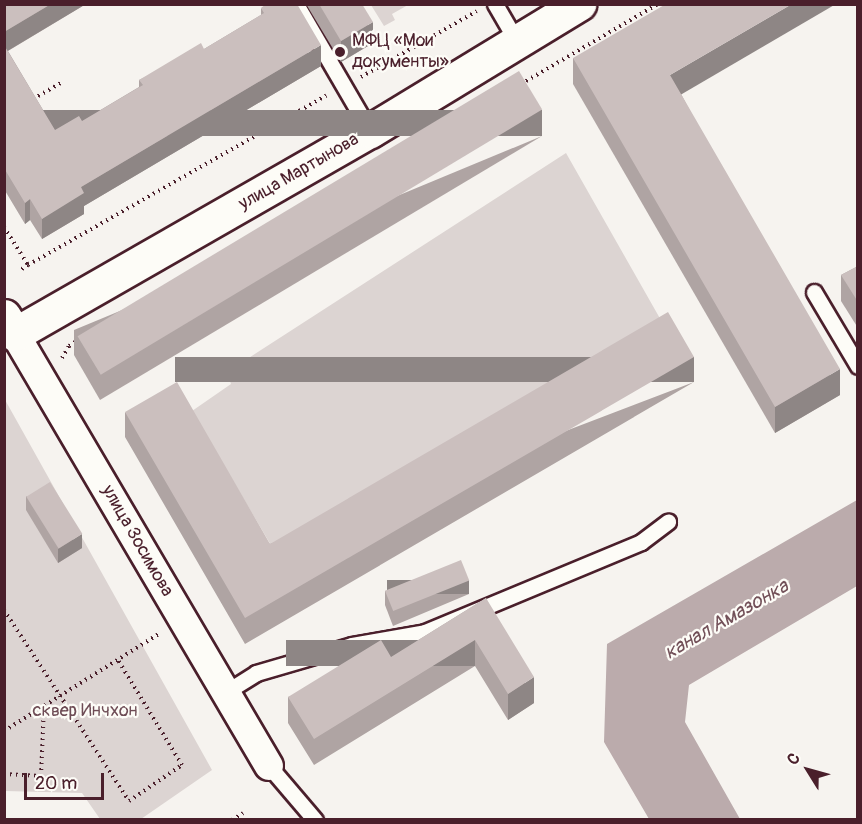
<!DOCTYPE html>
<html>
<head>
<meta charset="utf-8">
<style>
	body { margin:0 }
	#map { position:relative; width:862px; height:824px; overflow:hidden; background:#f6f3ef; font-family:Pangolin,sans-serif }
	div>[style] { position:absolute }
	.green>* { inset:0; background:#dcd4d2 }
	.water>* { inset:0; background:#bbabac }
	.path>* { height:4px; margin-top:-2px; transform-origin:0; background:repeating-linear-gradient(90deg,#4a1f2b 0 1.5px,transparent 0 6px) }
	.roads { filter:drop-shadow(2px 0 #4a1f2b) drop-shadow(-2px 0 #4a1f2b) drop-shadow(0 2px #4a1f2b) drop-shadow(0 -2px #4a1f2b) }
	.service>* { height:15px; margin:-7.5px; padding:0 7.5px; transform-origin:7.5px; border-radius:7.5px; background:#fdfcf7 }
	.minor>* { height:28px; margin:-14px; padding:0 14px; transform-origin:14px; border-radius:14px; background:#fdfcf7 }
	.secondary>* { height:33px; margin:-16.5px; padding:0 16.5px; transform-origin:16.5px; border-radius:16.5px; background:#fdfcf7 }
	.wall>* { inset:0; background:#afa4a3 }
	.shaded-wall>* { inset:0; background:#8e8685; transform-origin:0 0 }
	.building>* { inset:0; background:#cbbfbe; transform-origin:0 0 }
	.dots>* { width:16px; height:16px; translate:-50% -50%; box-sizing:border-box; border:3px solid #fdfcf7; border-radius:50% }
	span { translate:-50% -50%; white-space:nowrap; text-align:center; line-height:1.15; -webkit-text-stroke:4.5px #fdfcf7; paint-order:stroke }
	.poi-label { font-size:18px; color:#4a1f2b }
	.left { translate:0 -50%; text-align:left }
	.street-label { font-size:18px; color:#4a1f2b }
	.park-label { font-size:18px; color:#6e4c55 }
	.water-label { font-size:20px; color:#725058; font-style:italic }
	.frame { position:absolute; inset:0; border:6px solid #4a1f2b; pointer-events:none }
	.north { position:absolute; left:778px; top:740px; width:60px; height:60px; -webkit-text-stroke:4px #fdfcf7; paint-order:stroke; rotate:307deg; font-size:16px; font-weight:700; line-height:24px; text-align:center; color:#4a1f2b }
	.north::after { content:''; display:block; margin:auto; width:21px; height:27px; background:#4a1f2b; clip-path:polygon(50% 0,100% 100%,50% 72%,0 100%) }
	.scale { position:absolute; left:24px; top:773px; width:80px; height:27px; box-sizing:border-box; border:3px solid #4a1f2b; border-top:0; padding-left:8px; font-size:18px; line-height:21px; white-space:nowrap; color:#4a1f2b; -webkit-text-stroke:4px #fdfcf7; paint-order:stroke }
</style>
</head>
<body>
<div id="map">
	<div class="green">
		<div style="clip-path:polygon(371px 5px,408px 5px,392px 14px,395px 20px,384px 26px)"></div>
		<div style="clip-path:polygon(566px 153px,662px 322px,275px 552px,192px 411px,231px 384px,227px 372px)"></div>
		<div style="clip-path:polygon(4px 398px,212px 770px,141px 819px,100px 819px,82px 793px,5px 791px)"></div>
	</div>
	<div class="water">
		<div style="clip-path:polygon(857px 500px,857px 586px,689px 685px,685px 722px,740px 819px,649px 819px,604px 742px,607px 644px)"></div>
	</div>
	<div class="path">
		<div style="left:361px;top:77px;width:133px;rotate:-29.6deg"></div>
		<div style="left:521px;top:84px;width:159px;rotate:-30.3deg"></div>
		<div style="left:33px;top:99px;width:32px;rotate:-30deg"></div>
		<div style="left:4px;top:227px;width:45px;rotate:57.7deg"></div>
		<div style="left:28px;top:265px;width:11px;rotate:146deg"></div>
		<div style="left:28px;top:265px;width:343px;rotate:-29.6deg"></div>
		<div style="left:62px;top:358px;width:14px;rotate:-60deg"></div>
		<div style="left:69px;top:346px;width:11px;rotate:-34deg"></div>
		<div style="left:4px;top:610px;width:228px;rotate:56.8deg"></div>
		<div style="left:129px;top:801px;width:64px;rotate:-34.2deg"></div>
		<div style="left:182px;top:765px;width:123px;rotate:-121.4deg"></div>
		<div style="left:4px;top:731px;width:184px;rotate:-32.1deg"></div>
		<div style="left:4px;top:774px;width:37px;rotate:3deg"></div>
		<div style="left:41px;top:776px;width:69px;rotate:-87.5deg"></div>
		<div style="left:232px;top:820px;width:13px;rotate:-32deg"></div>
	</div>
	<div class="roads">
		<div class="service">
			<div style="left:296px;top:4px;width:147px;rotate:59.8deg"></div>
			<div style="left:495px;top:4px;width:44px;rotate:59.9deg"></div>
			<div style="left:814px;top:292px;width:86px;rotate:59.3deg"></div>
			<div style="left:226px;top:692px;width:36px;rotate:-32deg"></div>
			<div style="left:256px;top:673px;width:100px;rotate:-16.3deg"></div>
			<div style="left:352px;top:645px;width:74px;rotate:-10.1deg"></div>
			<div style="left:425px;top:632px;width:234px;rotate:-22.6deg"></div>
			<div style="left:641px;top:542px;width:34px;rotate:-37deg"></div>
			<div style="left:269px;top:766px;width:71px;rotate:49.6deg"></div>
		</div>
		<div class="minor">
			<div style="left:15px;top:334px;width:501px;rotate:59.55deg"></div>
		</div>
		<div class="secondary">
			<div style="left:4px;top:316px;width:21px;rotate:59deg"></div>
			<div style="left:15px;top:334px;width:409px;rotate:-29.8deg"></div>
			<div style="left:370px;top:131px;width:245px;rotate:-31.3deg"></div>
		</div>
	</div>
	<div class="wall">
		<div style="clip-path:polygon(4px 4px,86px 4px,8px 51px,55px 130px,82px 121px,139px 87px,139px 80px,204px 49px,261px 15px,261px 8px,321px 66px,84px 206px,84px 214px,42px 239px,30px 220px,25px 224px,4px 189px)"></div>
		<div style="clip-path:polygon(306px 4px,362px 4px,373px 43px,341px 62px)"></div>
		<div style="clip-path:polygon(573px 58px,681px 94px,840px 395px,775px 433px,573px 84px)"></div>
		<div style="clip-path:polygon(542px 136px,100px 400px,74px 355px,74px 330px)"></div>
		<div style="clip-path:polygon(858px 266px,858px 328px,841px 301px,841px 275px)"></div>
		<div style="clip-path:polygon(694px 382px,245px 644px,125px 437px,125px 412px,270px 544px)"></div>
		<div style="clip-path:polygon(26px 496px,82px 548px,58px 563px,26px 510px)"></div>
		<div style="clip-path:polygon(385px 591px,469px 594px,393px 626px,385px 605px)"></div>
		<div style="clip-path:polygon(486px 598px,534px 703px,508px 720px,475px 666px,314px 765px,288px 723px,288px 697px,391px 657px)"></div>
	</div>
	<div class="shaded-wall">
		<div style="clip-path:polygon(51px 4px,86px 4px,4px 53px,4px 32px)"></div>
		<div style="clip-path:polygon(792px 4px,836px 4px,670px 101px,670px 75px)"></div>
		<div style="clip-path:polygon(373px 22px,373px 43px,341px 62px,341px 41px)"></div>
		<div style="clip-path:polygon(321px 45px,321px 66px,84px 206px,84px 214px,42px 239px,42px 219px,81px 187px)"></div>
		<div style="left:542px;top:110px;width:26px;height:515px;rotate:90deg"></div>
		<div style="clip-path:polygon(30px 199px,30px 220px,25px 224px,25px 203px)"></div>
		<div style="left:694px;top:357px;width:25px;height:519px;rotate:90deg"></div>
		<div style="clip-path:polygon(840px 369px,840px 395px,775px 433px,775px 407px)"></div>
		<div style="clip-path:polygon(82px 534px,82px 548px,58px 563px,58px 549px)"></div>
		<div style="left:469px;top:580px;width:14px;height:82px;rotate:90deg"></div>
		<div style="left:475px;top:640px;width:26px;height:189px;rotate:90deg"></div>
		<div style="clip-path:polygon(534px 677px,534px 703px,508px 720px,508px 694px)"></div>
	</div>
	<div class="building">
		<div style="clip-path:polygon(4px 4px,51px 4px,4px 32px)"></div>
		<div style="clip-path:polygon(266px 4px,297px 4px,321px 45px,81px 187px,84px 193px,42px 219px,30px 199px,25px 203px,4px 168px,4px 45px,55px 130px,79px 116px,82px 121px,143px 85px,139px 80px,201px 43px,204px 49px,264px 13px,261px 8px)"></div>
		<div style="clip-path:polygon(319px 4px,362px 4px,373px 22px,341px 41px)"></div>
		<div style="clip-path:polygon(666px 4px,792px 4px,670px 75px,840px 369px,775px 407px,573px 58px)"></div>
		<div style="left:519px;top:71px;width:45px;height:515px;rotate:59deg"></div>
		<div style="clip-path:polygon(858px 266px,858px 302px,841px 275px)"></div>
		<div style="clip-path:polygon(668px 312px,694px 357px,245px 618px,125px 412px,177px 382px,270px 544px)"></div>
		<div style="left:50px;top:482px;width:61px;height:28px;rotate:58deg"></div>
		<div style="left:461px;top:560px;width:22px;height:82px;rotate:68deg"></div>
		<div style="clip-path:polygon(486px 598px,534px 677px,508px 694px,475px 640px,314px 739px,288px 697px,381px 640px,391px 657px)"></div>
	</div>
	<div class="dots">
		<div style="left:340px;top:52px;background:#4a1f2b"></div>
	</div>
	<div class="poi-label">
		<span class="left" style="left:352px;top:52px">МФЦ «Мои<br>документы»</span>
	</div>
	<div class="street-label">
		<span style="left:299px;top:172px;rotate:-30deg">улица Мартынова</span>
		<span style="left:137px;top:541px;rotate:60deg">улица Зосимова</span>
	</div>
	<div class="park-label">
		<span style="left:85px;top:711px">сквер Инчхон</span>
	</div>
	<div class="water-label">
		<span style="left:726px;top:619px;rotate:-30deg">канал Амазонка</span>
	</div>
	<div class="frame"></div>
	<div class="north">С</div>
	<div class="scale">20 m</div>
</div>
</body>
</html>
